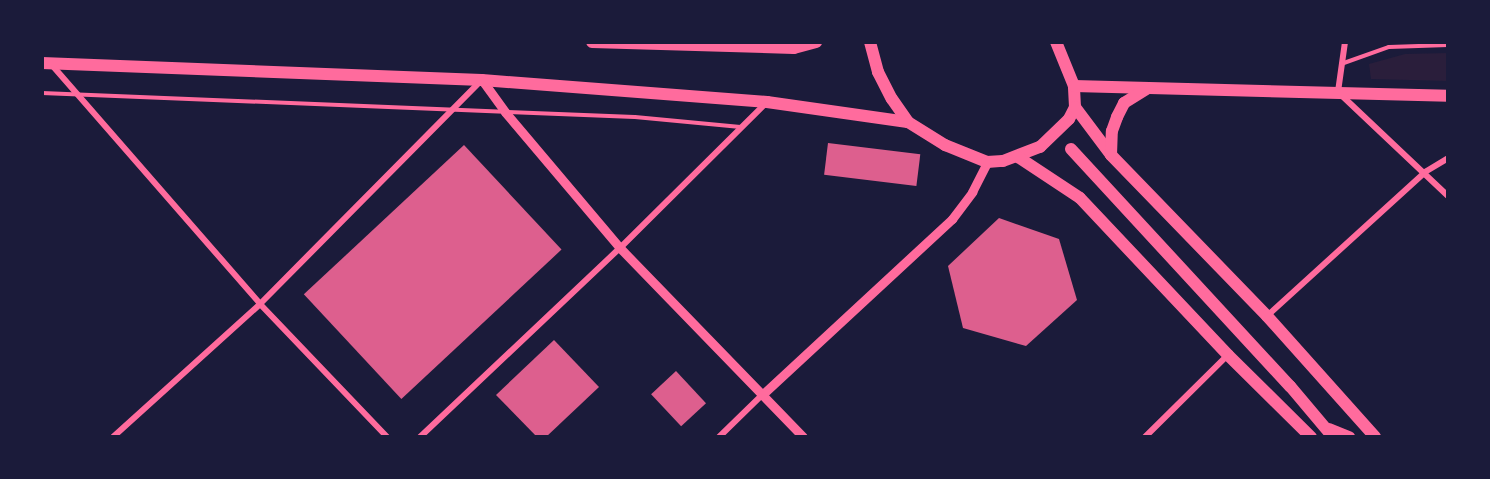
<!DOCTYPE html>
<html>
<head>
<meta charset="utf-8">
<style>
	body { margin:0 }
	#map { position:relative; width:1490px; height:479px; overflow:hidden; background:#1b1b3a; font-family:"Exo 2",sans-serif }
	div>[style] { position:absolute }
	.green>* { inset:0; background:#2a1e3b }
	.building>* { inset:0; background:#dd5f8e; transform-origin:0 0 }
	.service>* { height:4px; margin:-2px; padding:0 2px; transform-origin:2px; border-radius:2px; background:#ff6b9d }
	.minor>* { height:6px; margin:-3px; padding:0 3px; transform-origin:3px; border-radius:3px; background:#ff6b9d }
	.tertiary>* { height:9px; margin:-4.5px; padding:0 4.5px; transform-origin:4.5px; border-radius:4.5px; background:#ff6b9d }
	.primary>* { height:12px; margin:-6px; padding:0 6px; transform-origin:6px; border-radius:6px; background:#ff6b9d }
	.trunk>* { height:12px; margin:-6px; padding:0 6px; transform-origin:6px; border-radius:6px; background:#ff6b9d }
	span { translate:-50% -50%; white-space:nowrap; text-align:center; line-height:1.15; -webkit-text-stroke:5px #1b1b3a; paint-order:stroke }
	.frame { position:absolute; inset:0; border:44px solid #1b1b3a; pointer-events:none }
</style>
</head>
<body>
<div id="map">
	<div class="green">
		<div style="clip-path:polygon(1448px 53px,1448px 81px,1371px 79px,1369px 64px,1405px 54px)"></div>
	</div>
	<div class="building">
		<div style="left:828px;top:143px;width:93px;height:32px;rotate:7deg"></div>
		<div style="left:464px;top:145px;width:143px;height:219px;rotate:47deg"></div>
		<div style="clip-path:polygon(999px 218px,1059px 239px,1077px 300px,1026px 346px,963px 328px,948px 266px)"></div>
		<div style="clip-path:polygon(554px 340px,599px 387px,546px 437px,537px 437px,496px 395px)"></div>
		<div style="left:676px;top:371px;width:44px;height:34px;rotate:47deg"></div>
	</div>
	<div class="service">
		<div style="left:1341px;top:64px;width:51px;rotate:-19.5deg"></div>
		<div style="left:1389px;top:47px;width:59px;rotate:-1.9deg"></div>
		<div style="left:42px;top:93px;width:593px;rotate:2.32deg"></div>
		<div style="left:635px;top:117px;width:106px;rotate:5.4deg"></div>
	</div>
	<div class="minor">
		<div style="left:1345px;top:42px;width:50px;rotate:98deg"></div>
		<div style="left:1338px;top:92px;width:151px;rotate:43.4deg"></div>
		<div style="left:51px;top:64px;width:318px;rotate:48.9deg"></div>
		<div style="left:260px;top:304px;width:184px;rotate:46.3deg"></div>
		<div style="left:1267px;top:316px;width:214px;rotate:-42.3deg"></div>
		<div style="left:1425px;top:172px;width:27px;rotate:-31deg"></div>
		<div style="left:113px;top:437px;width:198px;rotate:-42.1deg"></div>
		<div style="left:260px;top:304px;width:315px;rotate:-45.3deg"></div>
		<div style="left:420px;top:437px;width:275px;rotate:-43.4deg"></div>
		<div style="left:620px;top:248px;width:207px;rotate:-44.8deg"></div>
		<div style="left:719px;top:437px;width:62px;rotate:-44.3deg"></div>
		<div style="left:1145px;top:437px;width:117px;rotate:-44.7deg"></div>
	</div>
	<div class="tertiary">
		<div style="left:482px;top:80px;width:39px;rotate:54deg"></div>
		<div style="left:505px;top:112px;width:178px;rotate:49.8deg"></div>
		<div style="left:620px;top:248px;width:263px;rotate:45.9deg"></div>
		<div style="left:763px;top:394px;width:258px;rotate:-42.8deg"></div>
		<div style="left:952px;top:219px;width:34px;rotate:-53deg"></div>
		<div style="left:972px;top:192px;width:34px;rotate:-63deg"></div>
	</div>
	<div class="primary">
		<div style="left:592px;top:42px;width:202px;rotate:1.7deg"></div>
		<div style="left:794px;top:48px;width:23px;rotate:-15deg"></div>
		<div style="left:870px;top:42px;width:31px;rotate:75deg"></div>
		<div style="left:878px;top:72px;width:30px;rotate:63deg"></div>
		<div style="left:892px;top:99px;width:28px;rotate:55deg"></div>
		<div style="left:908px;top:122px;width:44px;rotate:31.9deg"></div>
		<div style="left:945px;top:145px;width:45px;rotate:22deg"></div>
		<div style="left:987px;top:162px;width:16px;rotate:-4deg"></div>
		<div style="left:1003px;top:161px;width:40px;rotate:-21deg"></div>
		<div style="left:1040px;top:147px;width:40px;rotate:-44deg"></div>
		<div style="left:1069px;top:119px;width:13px;rotate:-63deg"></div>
		<div style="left:1075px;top:107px;width:21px;rotate:-93deg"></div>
		<div style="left:1074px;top:86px;width:48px;rotate:-112.2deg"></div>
		<div style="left:42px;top:63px;width:440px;rotate:2.2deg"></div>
		<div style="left:482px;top:80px;width:286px;rotate:4.4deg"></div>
		<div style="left:767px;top:102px;width:142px;rotate:8.1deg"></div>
		<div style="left:1074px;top:86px;width:374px;rotate:1.5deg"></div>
		<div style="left:1075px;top:107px;width:60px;rotate:53.1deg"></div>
		<div style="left:1111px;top:155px;width:224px;rotate:45.9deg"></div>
		<div style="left:1267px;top:316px;width:162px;rotate:48.2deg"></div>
		<div style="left:1111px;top:155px;width:24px;rotate:-88deg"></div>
		<div style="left:1112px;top:131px;width:15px;rotate:-70deg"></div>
		<div style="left:1117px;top:117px;width:16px;rotate:-63deg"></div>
		<div style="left:1124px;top:103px;width:28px;rotate:-32deg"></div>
		<div style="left:1018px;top:157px;width:74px;rotate:33.5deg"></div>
		<div style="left:1080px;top:198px;width:216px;rotate:46.7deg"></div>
		<div style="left:1228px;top:355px;width:117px;rotate:44.7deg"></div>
		<div style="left:1329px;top:429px;width:22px;rotate:22deg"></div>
	</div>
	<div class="trunk">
		<div style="left:1071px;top:149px;width:323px;rotate:47.3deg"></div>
		<div style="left:1290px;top:386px;width:67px;rotate:49.9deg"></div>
	</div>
	<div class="frame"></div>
</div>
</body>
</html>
